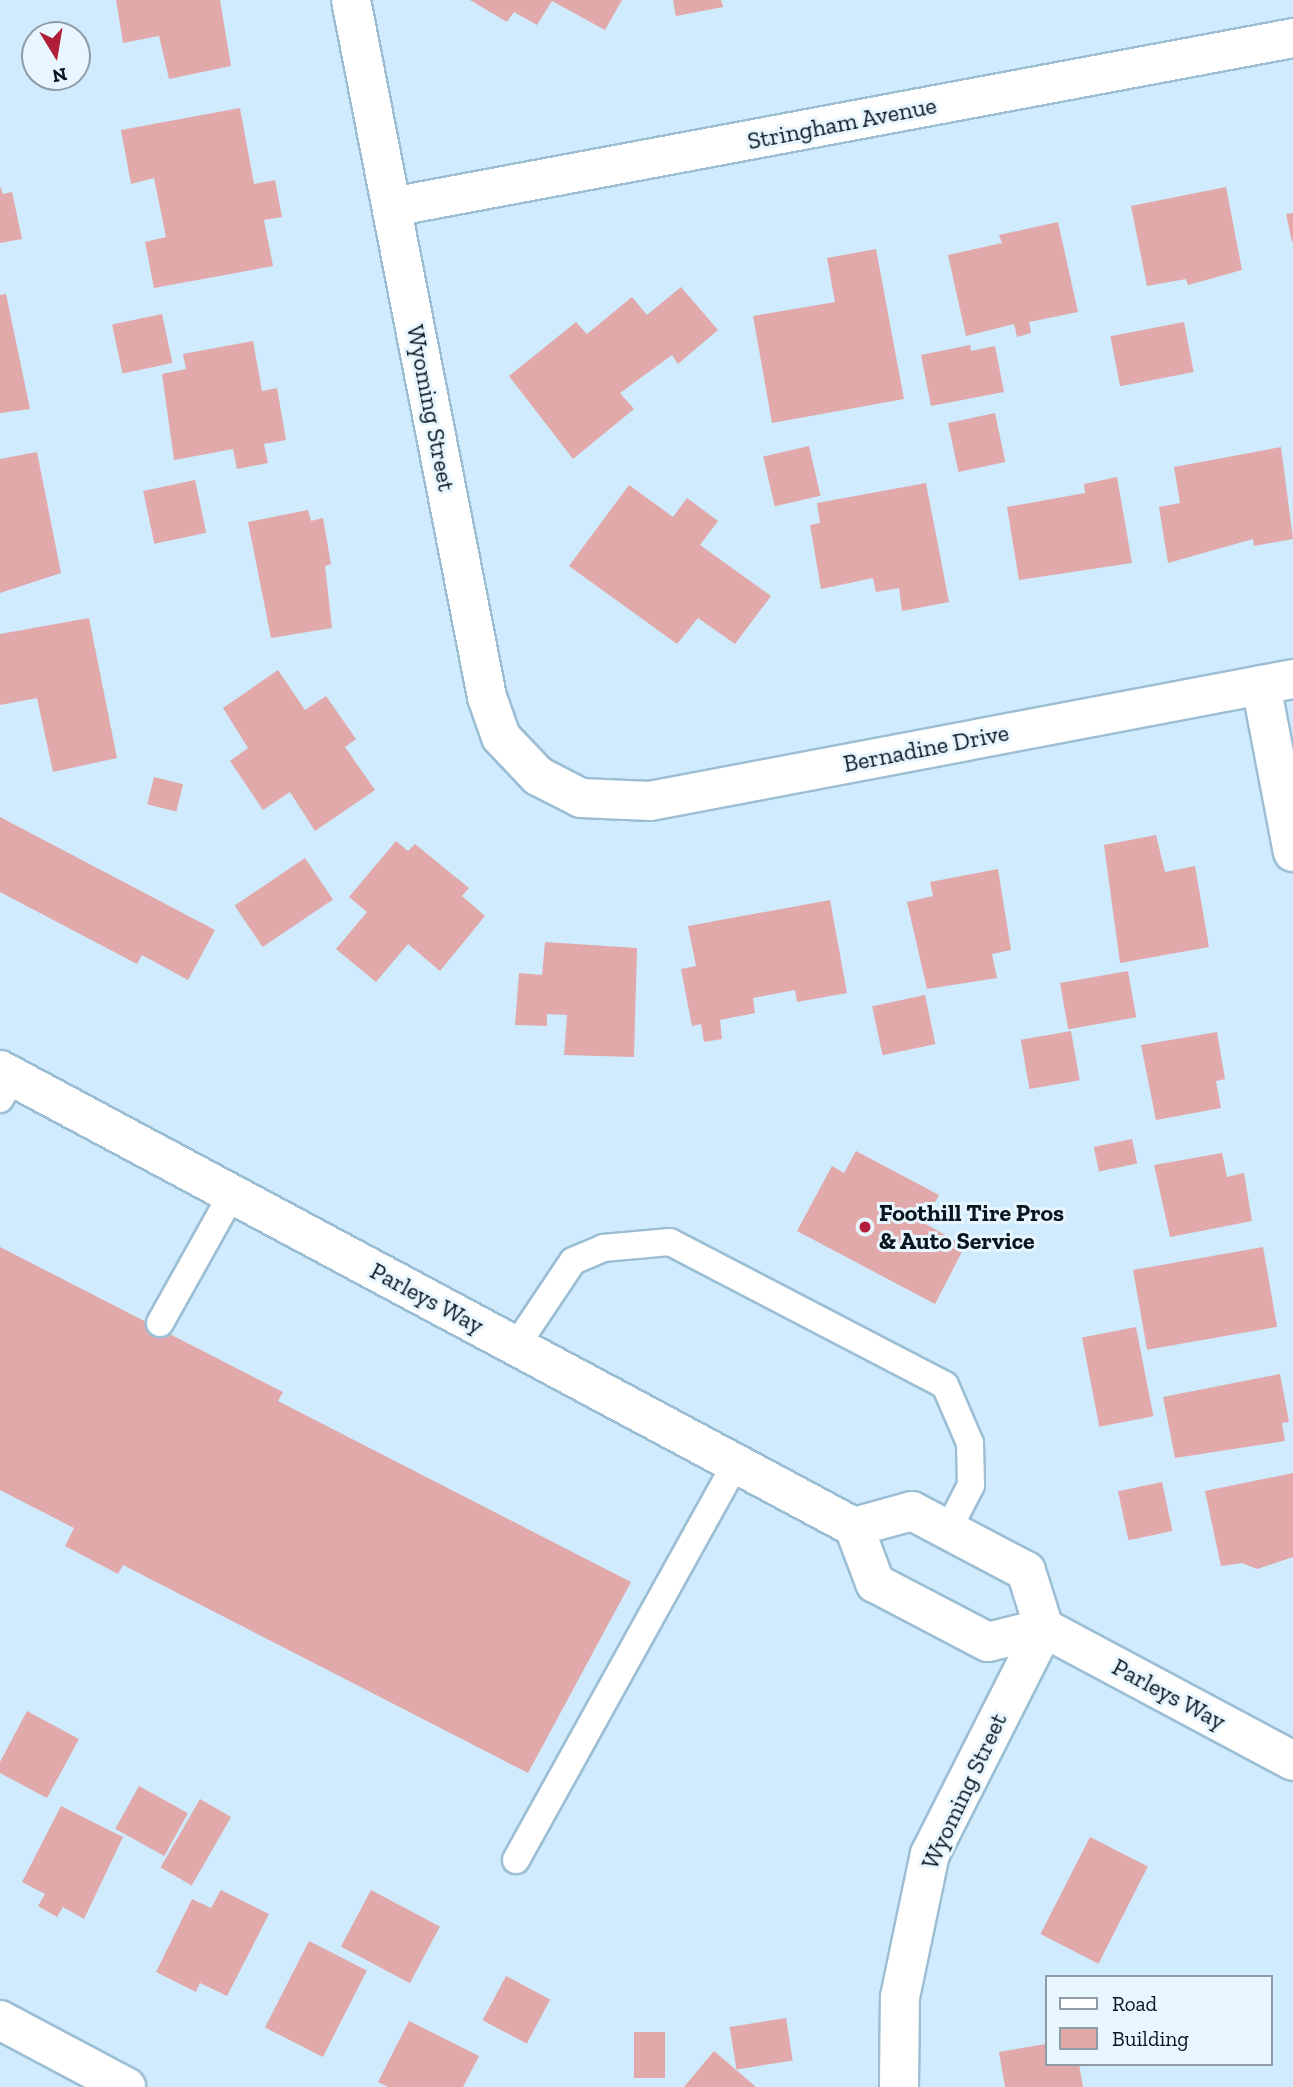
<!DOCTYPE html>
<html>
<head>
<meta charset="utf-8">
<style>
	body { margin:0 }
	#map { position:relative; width:1293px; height:2087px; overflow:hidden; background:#cfebfd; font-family:"Zilla Slab",serif }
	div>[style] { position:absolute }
	.building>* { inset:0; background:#e1a9aa; transform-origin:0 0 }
	.roads { filter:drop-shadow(2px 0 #9cbed4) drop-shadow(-2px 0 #9cbed4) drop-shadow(0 2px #9cbed4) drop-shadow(0 -2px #9cbed4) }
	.lane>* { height:26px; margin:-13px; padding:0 13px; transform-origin:13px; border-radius:13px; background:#fff }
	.street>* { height:38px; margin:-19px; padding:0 19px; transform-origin:19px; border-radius:19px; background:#fff }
	.secondary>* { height:38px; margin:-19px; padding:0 19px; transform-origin:19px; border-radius:19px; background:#fff }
	.dots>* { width:19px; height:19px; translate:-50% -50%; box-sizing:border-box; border:4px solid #e8f6ff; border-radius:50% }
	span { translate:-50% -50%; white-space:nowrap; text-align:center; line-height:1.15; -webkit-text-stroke:6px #e8f6ff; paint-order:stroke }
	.street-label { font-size:24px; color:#09161e }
	.poi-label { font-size:24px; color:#09161e; font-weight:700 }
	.left { translate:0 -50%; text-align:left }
	.legend { position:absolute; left:1045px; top:1975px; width:228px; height:91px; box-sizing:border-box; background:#e8f6ff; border:2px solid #8f9ca5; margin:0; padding:9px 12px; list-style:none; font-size:21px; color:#09161e }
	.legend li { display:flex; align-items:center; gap:14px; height:35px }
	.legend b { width:35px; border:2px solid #8f9ca5 }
	.north { position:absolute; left:21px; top:21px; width:70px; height:70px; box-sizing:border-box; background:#e8f6ff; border:2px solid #8f9ca5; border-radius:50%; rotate:169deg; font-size:19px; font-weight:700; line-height:28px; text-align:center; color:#09161e }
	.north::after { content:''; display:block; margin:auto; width:24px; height:32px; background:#b11e3a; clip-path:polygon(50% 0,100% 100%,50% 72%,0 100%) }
</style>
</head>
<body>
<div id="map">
	<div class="building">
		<div style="clip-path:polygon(116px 0,220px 0,231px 66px,169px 79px,159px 36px,123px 43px)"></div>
		<div style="clip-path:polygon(470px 0,622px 0,605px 30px,552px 1px,537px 25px,514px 12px,507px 22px)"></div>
		<div style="clip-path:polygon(673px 0,721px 0,723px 7px,676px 16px)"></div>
		<div style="clip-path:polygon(240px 108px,254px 184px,275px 180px,282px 217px,264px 220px,273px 266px,154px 288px,145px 242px,166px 237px,154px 178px,131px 184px,121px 130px)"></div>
		<div style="clip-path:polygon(0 186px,3px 194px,12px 192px,22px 239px,0 243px)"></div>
		<div style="clip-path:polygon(1226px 187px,1242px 270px,1188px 285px,1186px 279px,1147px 286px,1131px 206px)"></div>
		<div style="clip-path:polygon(1293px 213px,1293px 241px,1292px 242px,1286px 214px)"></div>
		<div style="clip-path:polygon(1058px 222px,1078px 312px,1029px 322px,1031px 333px,1017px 337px,1014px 324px,966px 336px,948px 255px,1002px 243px,999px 235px)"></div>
		<div style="clip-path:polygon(876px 249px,904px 399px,772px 423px,753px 316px,835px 302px,827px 258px)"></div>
		<div style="clip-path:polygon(681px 287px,718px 330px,678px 364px,672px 355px,620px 393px,634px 409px,573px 459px,509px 376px,576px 322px,587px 334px,632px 297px,647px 315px)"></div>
		<div style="clip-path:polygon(6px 294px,30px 409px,0 413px,0 295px)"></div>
		<div style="left:162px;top:314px;width:50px;height:51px;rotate:78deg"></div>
		<div style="left:1184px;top:322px;width:51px;height:75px;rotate:79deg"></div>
		<div style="clip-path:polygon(253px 341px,262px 391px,277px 388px,286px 440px,264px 444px,268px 463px,237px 469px,233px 449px,174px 460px,162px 374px,186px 369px,183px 354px)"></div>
		<div style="clip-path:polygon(970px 345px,971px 351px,995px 346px,1004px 392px,931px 406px,921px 355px)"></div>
		<div style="left:995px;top:413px;width:50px;height:48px;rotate:78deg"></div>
		<div style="left:809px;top:446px;width:51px;height:47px;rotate:77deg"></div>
		<div style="clip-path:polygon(1281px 447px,1293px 539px,1254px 546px,1253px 539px,1168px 563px,1159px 507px,1180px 503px,1174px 467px)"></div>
		<div style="clip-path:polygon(37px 452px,61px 573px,0 593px,0 459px)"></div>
		<div style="clip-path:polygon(1117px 477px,1132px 563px,1019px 580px,1007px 507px,1085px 493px,1084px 484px)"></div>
		<div style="left:195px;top:480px;width:54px;height:53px;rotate:78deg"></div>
		<div style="clip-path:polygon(926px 483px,949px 602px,902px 611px,899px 588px,876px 592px,873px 578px,821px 589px,810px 525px,820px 523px,817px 503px)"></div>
		<div style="clip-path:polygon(629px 485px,673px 517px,687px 498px,718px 521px,700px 545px,771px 596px,735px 644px,698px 618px,677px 644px,569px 566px)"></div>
		<div style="clip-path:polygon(308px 510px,311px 521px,323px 518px,331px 564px,325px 566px,332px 628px,271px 638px,248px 522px)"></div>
		<div style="clip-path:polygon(89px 618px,117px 758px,53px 772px,37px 698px,0 705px,0 634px)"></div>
		<div style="clip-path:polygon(278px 670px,305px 710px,326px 696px,356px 739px,345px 747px,375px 790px,315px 831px,290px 792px,263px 810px,230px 761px,248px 748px,223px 708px)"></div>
		<div style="left:154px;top:777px;width:30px;height:28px;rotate:14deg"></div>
		<div style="clip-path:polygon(0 817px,215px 930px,188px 980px,142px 955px,137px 964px,0 892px)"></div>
		<div style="clip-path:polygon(1156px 835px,1165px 872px,1195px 866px,1209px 947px,1120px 963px,1104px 845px)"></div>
		<div style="clip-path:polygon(396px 841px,408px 851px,415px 844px,469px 888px,462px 896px,485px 916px,440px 971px,408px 944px,376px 982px,336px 949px,367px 912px,349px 897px)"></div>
		<div style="left:305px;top:858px;width:50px;height:85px;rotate:56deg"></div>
		<div style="clip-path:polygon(998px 869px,1011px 950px,992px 954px,997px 978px,927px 989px,907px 902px,933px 896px,930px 882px)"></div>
		<div style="clip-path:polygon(830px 900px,847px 993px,797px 1002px,795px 990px,753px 998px,755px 1013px,720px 1020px,722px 1039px,704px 1042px,701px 1024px,692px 1026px,681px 969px,696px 966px,688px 926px)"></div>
		<div style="clip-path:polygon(545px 942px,637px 948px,634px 1057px,564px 1055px,567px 1015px,547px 1014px,547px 1026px,515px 1025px,519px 973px,542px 975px)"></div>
		<div style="left:1128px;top:971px;width:47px;height:69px;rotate:80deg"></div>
		<div style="left:925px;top:995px;width:50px;height:54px;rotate:78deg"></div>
		<div style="left:1071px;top:1031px;width:50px;height:51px;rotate:80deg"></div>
		<div style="clip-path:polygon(1217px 1032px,1225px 1079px,1216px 1081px,1221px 1108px,1156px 1120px,1141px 1045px)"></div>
		<div style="left:1132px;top:1139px;width:25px;height:39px;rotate:78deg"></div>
		<div style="clip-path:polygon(856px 1151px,939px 1195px,924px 1223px,965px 1246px,935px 1304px,797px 1231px,832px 1166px,844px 1173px)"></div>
		<div style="clip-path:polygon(1222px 1153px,1227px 1177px,1244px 1173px,1252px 1221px,1170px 1237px,1154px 1165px)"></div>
		<div style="clip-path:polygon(0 1247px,283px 1392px,278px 1401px,631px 1582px,528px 1773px,123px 1565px,118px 1574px,65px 1546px,74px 1528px,0 1490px)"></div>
		<div style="left:1263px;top:1247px;width:81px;height:132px;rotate:80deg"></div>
		<div style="left:1136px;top:1327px;width:91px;height:55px;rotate:79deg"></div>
		<div style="clip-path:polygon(1280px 1374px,1289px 1422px,1282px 1423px,1285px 1441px,1175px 1458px,1163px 1397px)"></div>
		<div style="clip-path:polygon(1293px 1473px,1293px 1557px,1257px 1569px,1242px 1563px,1221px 1566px,1205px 1491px)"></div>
		<div style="left:1162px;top:1482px;width:50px;height:45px;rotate:78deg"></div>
		<div style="clip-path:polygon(27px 1711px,79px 1739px,47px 1798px,0 1773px,0 1762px)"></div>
		<div style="left:139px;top:1786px;width:56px;height:49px;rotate:29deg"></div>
		<div style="left:200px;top:1799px;width:36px;height:79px;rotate:30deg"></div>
		<div style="clip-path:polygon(61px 1806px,123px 1837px,84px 1919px,63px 1907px,57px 1917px,38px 1906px,45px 1894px,22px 1882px)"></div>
		<div style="left:1090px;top:1837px;width:65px;height:109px;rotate:27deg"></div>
		<div style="clip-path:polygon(221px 1890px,269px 1914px,227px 1996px,200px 1983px,196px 1992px,156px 1972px,192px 1899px,211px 1908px)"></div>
		<div style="left:371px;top:1890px;width:78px;height:64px;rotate:28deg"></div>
		<div style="left:309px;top:1941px;width:65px;height:97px;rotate:27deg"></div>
		<div style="left:506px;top:1976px;width:50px;height:50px;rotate:28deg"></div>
		<div style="left:786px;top:2018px;width:43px;height:57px;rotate:81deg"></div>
		<div style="clip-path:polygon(409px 2021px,479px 2056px,463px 2087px,388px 2087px,378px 2082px)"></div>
		<div style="left:634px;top:2032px;width:31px;height:46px"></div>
		<div style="clip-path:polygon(1046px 2044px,1046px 2064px,1079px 2064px,1083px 2087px,1005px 2087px,999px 2052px)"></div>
		<div style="clip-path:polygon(714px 2051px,734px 2068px,756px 2087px,684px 2087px)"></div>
	</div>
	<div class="roads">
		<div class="lane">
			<div style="left:0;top:1099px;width:26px;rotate:-59deg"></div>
			<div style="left:160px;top:1323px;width:148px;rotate:-60.8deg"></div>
			<div style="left:516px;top:1346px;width:102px;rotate:-56.2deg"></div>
			<div style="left:573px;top:1261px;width:33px;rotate:-23deg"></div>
			<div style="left:603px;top:1248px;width:67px;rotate:-5.1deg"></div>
			<div style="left:670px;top:1242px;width:310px;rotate:27.5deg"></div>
			<div style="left:945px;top:1385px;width:63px;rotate:66.7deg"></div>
			<div style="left:970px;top:1443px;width:42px;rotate:88.6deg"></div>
			<div style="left:971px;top:1485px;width:51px;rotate:117.1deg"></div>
			<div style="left:516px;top:1860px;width:454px;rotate:-61deg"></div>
		</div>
		<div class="street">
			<div style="left:351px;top:0;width:710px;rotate:78.96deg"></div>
			<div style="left:487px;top:697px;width:42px;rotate:70.7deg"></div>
			<div style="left:501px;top:737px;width:54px;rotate:46.5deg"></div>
			<div style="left:538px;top:776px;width:48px;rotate:27.1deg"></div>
			<div style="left:581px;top:798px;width:69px;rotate:2.5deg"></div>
			<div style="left:650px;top:801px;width:654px;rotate:-10.74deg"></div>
			<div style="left:392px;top:207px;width:917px;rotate:-10.62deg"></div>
			<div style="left:1261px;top:685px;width:170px;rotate:79.2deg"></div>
			<div style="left:0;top:2020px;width:143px;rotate:28deg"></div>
			<div style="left:899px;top:2087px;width:90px;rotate:-89.4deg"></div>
			<div style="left:900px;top:1997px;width:146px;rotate:-78.2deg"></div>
			<div style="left:930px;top:1854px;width:253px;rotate:-63.2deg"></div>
		</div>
		<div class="secondary">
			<div style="left:0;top:1070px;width:969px;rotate:28.15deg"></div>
			<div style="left:854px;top:1527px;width:60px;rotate:69.4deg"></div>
			<div style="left:875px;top:1583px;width:127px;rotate:27.6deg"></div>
			<div style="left:988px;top:1642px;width:58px;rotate:-14deg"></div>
			<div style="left:1044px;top:1628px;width:282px;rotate:28.1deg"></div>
			<div style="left:854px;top:1527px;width:60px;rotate:-15.4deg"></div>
			<div style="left:912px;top:1511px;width:129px;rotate:27.8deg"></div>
			<div style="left:1026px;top:1571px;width:60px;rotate:72.5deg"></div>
		</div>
	</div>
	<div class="dots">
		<div style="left:865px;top:1227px;background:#b11e3a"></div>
	</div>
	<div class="street-label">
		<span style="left:842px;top:123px;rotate:-11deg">Stringham Avenue</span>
		<span style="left:431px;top:408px;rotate:79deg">Wyoming Street</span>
		<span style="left:926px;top:748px;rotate:-11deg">Bernadine Drive</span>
		<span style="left:427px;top:1298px;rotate:28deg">Parleys Way</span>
		<span style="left:1169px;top:1694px;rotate:28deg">Parleys Way</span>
		<span style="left:964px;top:1791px;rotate:-65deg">Wyoming Street</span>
	</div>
	<div class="poi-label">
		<span class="left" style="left:879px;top:1227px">Foothill Tire Pros<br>&amp; Auto Service</span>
	</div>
	<ul class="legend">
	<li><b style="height:9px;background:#fff"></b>Road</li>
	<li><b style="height:19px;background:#e1a9aa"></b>Building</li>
	</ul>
	<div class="north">N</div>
</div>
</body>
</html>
